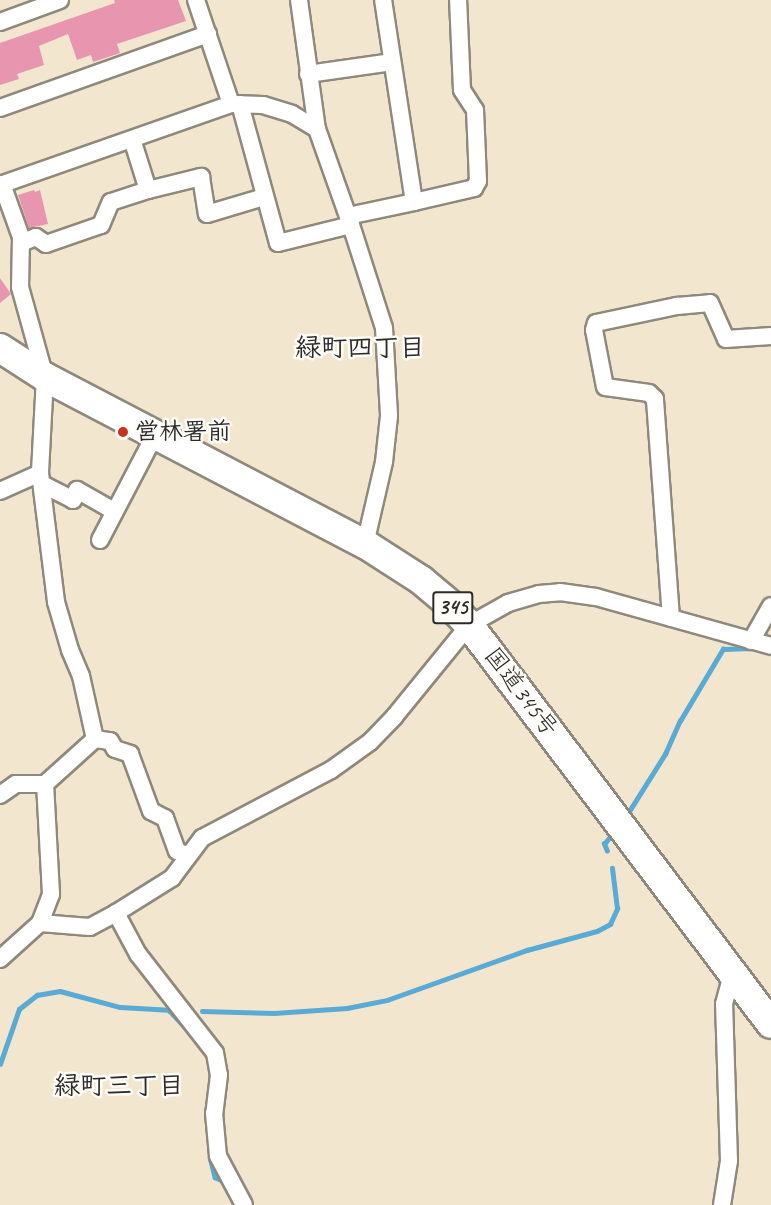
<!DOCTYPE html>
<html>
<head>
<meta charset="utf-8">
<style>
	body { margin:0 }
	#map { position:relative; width:771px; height:1205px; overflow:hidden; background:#f2e7ce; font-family:Caveat,"Klee One",sans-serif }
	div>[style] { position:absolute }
	.stream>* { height:4.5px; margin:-2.25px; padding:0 2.25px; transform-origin:2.25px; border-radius:2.25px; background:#59aad4 }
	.building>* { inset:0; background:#e895af }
	.roads { filter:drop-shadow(2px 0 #8e897c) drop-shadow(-2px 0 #8e897c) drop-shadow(0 2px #8e897c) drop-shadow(0 -2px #8e897c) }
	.minor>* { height:16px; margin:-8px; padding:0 8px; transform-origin:8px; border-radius:8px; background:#fff }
	.trunk>* { height:28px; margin:-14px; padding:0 14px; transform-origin:14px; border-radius:14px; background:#fff }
	.dots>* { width:16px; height:16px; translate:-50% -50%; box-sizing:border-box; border:3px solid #fdfcf7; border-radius:50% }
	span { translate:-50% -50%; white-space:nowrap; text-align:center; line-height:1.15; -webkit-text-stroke:5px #fdfcf7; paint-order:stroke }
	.shield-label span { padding:2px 4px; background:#fdfcf7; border:2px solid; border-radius:4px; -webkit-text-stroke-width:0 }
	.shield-label { font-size:22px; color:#2b2b2b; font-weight:700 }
	.poi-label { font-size:24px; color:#2b2b2b; font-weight:700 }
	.left { translate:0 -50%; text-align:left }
	.street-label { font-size:24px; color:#2b2b2b }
	.neighbourhood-label { font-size:26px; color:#2b2b2b; font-weight:700 }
</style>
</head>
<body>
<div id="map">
	<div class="stream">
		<div style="left:628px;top:813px;width:70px;rotate:-57.9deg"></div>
		<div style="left:665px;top:754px;width:36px;rotate:-66deg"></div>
		<div style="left:680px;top:721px;width:84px;rotate:-59.2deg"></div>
		<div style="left:723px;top:649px;width:29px;rotate:-2deg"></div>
		<div style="left:607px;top:851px;width:8px;rotate:-113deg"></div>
		<div style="left:604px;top:844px;width:16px;rotate:-50deg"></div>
		<div style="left:169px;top:1010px;width:25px;rotate:47deg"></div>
		<div style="left:202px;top:1011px;width:72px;rotate:1.6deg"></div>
		<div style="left:274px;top:1013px;width:73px;rotate:-3.9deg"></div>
		<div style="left:347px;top:1008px;width:41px;rotate:-11.3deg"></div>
		<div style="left:387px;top:1000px;width:149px;rotate:-19.7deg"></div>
		<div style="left:527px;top:950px;width:73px;rotate:-15.2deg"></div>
		<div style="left:597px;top:931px;width:15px;rotate:-28deg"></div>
		<div style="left:610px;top:924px;width:17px;rotate:-65deg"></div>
		<div style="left:617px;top:909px;width:41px;rotate:-97deg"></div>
		<div style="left:0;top:1064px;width:58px;rotate:-70.9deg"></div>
		<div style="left:19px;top:1009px;width:23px;rotate:-38deg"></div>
		<div style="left:37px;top:995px;width:23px;rotate:-10deg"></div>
		<div style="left:60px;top:991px;width:62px;rotate:14.9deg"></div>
		<div style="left:120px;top:1007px;width:52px;rotate:3.3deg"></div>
		<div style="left:210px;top:1157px;width:21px;rotate:76deg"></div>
		<div style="left:215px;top:1177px;width:7px;rotate:27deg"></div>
	</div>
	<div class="building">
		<div style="clip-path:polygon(114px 0,178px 0,186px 21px,117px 44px,120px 53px,93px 62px,91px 55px,77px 60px,68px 34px,39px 46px,44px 65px,17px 74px,19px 79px,0 85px,0 43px,115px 3px)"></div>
		<div style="clip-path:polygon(34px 190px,35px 192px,40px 190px,48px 224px,29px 228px,18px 195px)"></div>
		<div style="clip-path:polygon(0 278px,11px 294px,0 303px)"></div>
	</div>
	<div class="roads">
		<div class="minor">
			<div style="left:299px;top:0;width:130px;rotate:82.1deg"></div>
			<div style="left:317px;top:129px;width:102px;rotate:70.5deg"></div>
			<div style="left:351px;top:225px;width:108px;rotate:72.2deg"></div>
			<div style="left:384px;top:328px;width:88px;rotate:86.7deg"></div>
			<div style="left:389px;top:416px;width:46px;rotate:96.2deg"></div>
			<div style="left:384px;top:462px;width:84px;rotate:103deg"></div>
			<div style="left:0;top:22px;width:64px;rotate:-20.1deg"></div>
			<div style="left:308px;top:74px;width:85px;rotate:-8.1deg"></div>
			<div style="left:231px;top:104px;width:32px;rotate:2deg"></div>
			<div style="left:263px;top:105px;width:30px;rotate:17deg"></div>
			<div style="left:292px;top:114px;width:29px;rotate:31deg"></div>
			<div style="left:240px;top:104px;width:144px;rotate:74.7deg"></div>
			<div style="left:278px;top:243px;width:75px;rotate:-13.9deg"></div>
			<div style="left:0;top:108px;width:221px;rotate:-19.6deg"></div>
			<div style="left:2px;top:184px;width:56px;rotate:70.3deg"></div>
			<div style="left:21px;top:237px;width:50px;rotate:91.1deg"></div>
			<div style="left:20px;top:287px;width:93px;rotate:74.5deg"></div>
			<div style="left:45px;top:377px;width:96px;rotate:93deg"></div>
			<div style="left:40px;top:473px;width:130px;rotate:82.9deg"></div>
			<div style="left:56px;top:602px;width:50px;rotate:73.7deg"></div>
			<div style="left:70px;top:650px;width:28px;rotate:67deg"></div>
			<div style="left:81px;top:676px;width:65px;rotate:77.5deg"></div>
			<div style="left:95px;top:739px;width:15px;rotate:8deg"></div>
			<div style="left:110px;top:741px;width:9px;rotate:58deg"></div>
			<div style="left:115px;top:749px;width:16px;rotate:18deg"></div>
			<div style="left:130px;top:754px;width:61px;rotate:69.8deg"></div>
			<div style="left:151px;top:811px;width:16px;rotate:27deg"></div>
			<div style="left:165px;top:818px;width:35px;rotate:70deg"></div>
			<div style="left:177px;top:851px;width:12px;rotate:24deg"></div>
			<div style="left:0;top:185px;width:245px;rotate:-19.3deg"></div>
			<div style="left:231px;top:104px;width:110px;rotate:-108.6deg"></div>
			<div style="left:148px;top:190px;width:55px;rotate:-13.8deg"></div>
			<div style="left:201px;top:177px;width:37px;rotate:81deg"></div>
			<div style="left:207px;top:214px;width:59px;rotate:-16.6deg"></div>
			<div style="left:414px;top:202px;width:62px;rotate:-13.1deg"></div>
			<div style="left:474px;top:188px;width:8px;rotate:-60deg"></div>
			<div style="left:478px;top:181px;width:71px;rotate:-92.4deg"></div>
			<div style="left:475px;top:110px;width:24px;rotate:-123deg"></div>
			<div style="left:462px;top:90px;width:90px;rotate:-92.5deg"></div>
			<div style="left:348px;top:216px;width:67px;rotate:-12deg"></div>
			<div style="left:414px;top:202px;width:204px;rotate:-98.7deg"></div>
			<div style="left:21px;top:243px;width:16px;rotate:-22deg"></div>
			<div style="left:36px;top:237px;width:12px;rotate:35deg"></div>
			<div style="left:46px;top:244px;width:58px;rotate:-19.1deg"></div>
			<div style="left:101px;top:225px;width:25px;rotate:-67deg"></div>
			<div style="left:111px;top:202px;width:39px;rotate:-18deg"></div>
			<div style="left:148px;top:190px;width:53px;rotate:-107.4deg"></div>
			<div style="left:42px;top:484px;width:35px;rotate:27deg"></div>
			<div style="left:73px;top:500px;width:11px;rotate:-68deg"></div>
			<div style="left:77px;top:490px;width:43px;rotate:29.6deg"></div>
			<div style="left:0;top:491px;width:44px;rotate:-24.2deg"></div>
			<div style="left:100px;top:540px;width:119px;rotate:-62.4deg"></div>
			<div style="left:671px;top:618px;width:220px;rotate:-94.2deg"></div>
			<div style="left:655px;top:399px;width:8px;rotate:-135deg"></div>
			<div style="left:649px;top:393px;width:44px;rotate:-172.2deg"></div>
			<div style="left:605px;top:387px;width:58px;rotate:-100.9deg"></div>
			<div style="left:594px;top:330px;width:7px;rotate:-74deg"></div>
			<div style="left:596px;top:323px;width:83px;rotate:-11.9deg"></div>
			<div style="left:677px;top:306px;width:33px;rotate:-5deg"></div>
			<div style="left:710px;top:303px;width:39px;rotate:66deg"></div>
			<div style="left:726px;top:339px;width:45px;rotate:-3.8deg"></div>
			<div style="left:751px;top:641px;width:40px;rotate:-60.3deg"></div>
			<div style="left:0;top:795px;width:19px;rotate:-35deg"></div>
			<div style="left:16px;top:784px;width:29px"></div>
			<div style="left:116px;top:913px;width:47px;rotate:61.8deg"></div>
			<div style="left:138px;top:954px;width:125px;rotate:52.1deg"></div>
			<div style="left:215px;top:1053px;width:22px;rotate:80deg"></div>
			<div style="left:219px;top:1075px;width:38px;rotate:97deg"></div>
			<div style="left:214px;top:1113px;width:43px;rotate:84.7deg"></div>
			<div style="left:218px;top:1156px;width:55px;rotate:62deg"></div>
			<div style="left:40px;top:923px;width:31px;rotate:-69deg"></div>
			<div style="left:51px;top:894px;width:110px;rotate:-93.1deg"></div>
			<div style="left:45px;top:784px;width:67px;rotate:-42deg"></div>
			<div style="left:0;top:959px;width:54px;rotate:-42deg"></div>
			<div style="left:40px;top:923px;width:50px;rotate:4.6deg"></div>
			<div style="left:90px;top:927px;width:30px;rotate:-28deg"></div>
			<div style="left:116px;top:913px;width:66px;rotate:-32deg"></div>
			<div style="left:172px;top:878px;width:50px;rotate:-53.1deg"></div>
			<div style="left:202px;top:838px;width:146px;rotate:-27.8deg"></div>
			<div style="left:331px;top:770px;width:48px;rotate:-35.7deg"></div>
			<div style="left:370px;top:742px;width:35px;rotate:-46deg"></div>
			<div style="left:394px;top:717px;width:119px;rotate:-50.8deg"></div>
			<div style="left:469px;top:625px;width:45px;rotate:-29.4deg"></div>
			<div style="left:508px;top:603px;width:32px;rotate:-16deg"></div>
			<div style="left:539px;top:594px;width:21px;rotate:-5deg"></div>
			<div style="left:560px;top:592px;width:36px;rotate:8deg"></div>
			<div style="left:596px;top:597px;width:182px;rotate:15.6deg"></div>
			<div style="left:722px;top:1205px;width:45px;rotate:-81deg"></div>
			<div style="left:729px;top:1161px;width:157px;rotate:-91.8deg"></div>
			<div style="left:724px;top:1004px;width:31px;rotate:-75deg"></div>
		</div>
		<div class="trunk">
			<div style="left:0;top:348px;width:54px;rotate:32.8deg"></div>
			<div style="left:45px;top:377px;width:361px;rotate:27.6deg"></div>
			<div style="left:365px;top:544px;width:67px;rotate:32.7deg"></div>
			<div style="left:421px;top:580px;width:35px;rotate:40deg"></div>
			<div style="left:448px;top:603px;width:30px;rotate:46deg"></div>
			<div style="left:469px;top:625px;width:500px;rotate:52.88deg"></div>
		</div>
	</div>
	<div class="dots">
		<div style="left:123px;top:432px;background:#c8321e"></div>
	</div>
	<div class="shield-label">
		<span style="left:453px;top:608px">345</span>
	</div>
	<div class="poi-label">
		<span class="left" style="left:135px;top:432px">営林署前</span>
	</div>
	<div class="street-label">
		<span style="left:521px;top:692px;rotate:53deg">国道345号</span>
	</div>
	<div class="neighbourhood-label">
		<span style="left:360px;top:348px">緑町四丁目</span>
		<span style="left:119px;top:1086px">緑町三丁目</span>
	</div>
</div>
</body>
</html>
